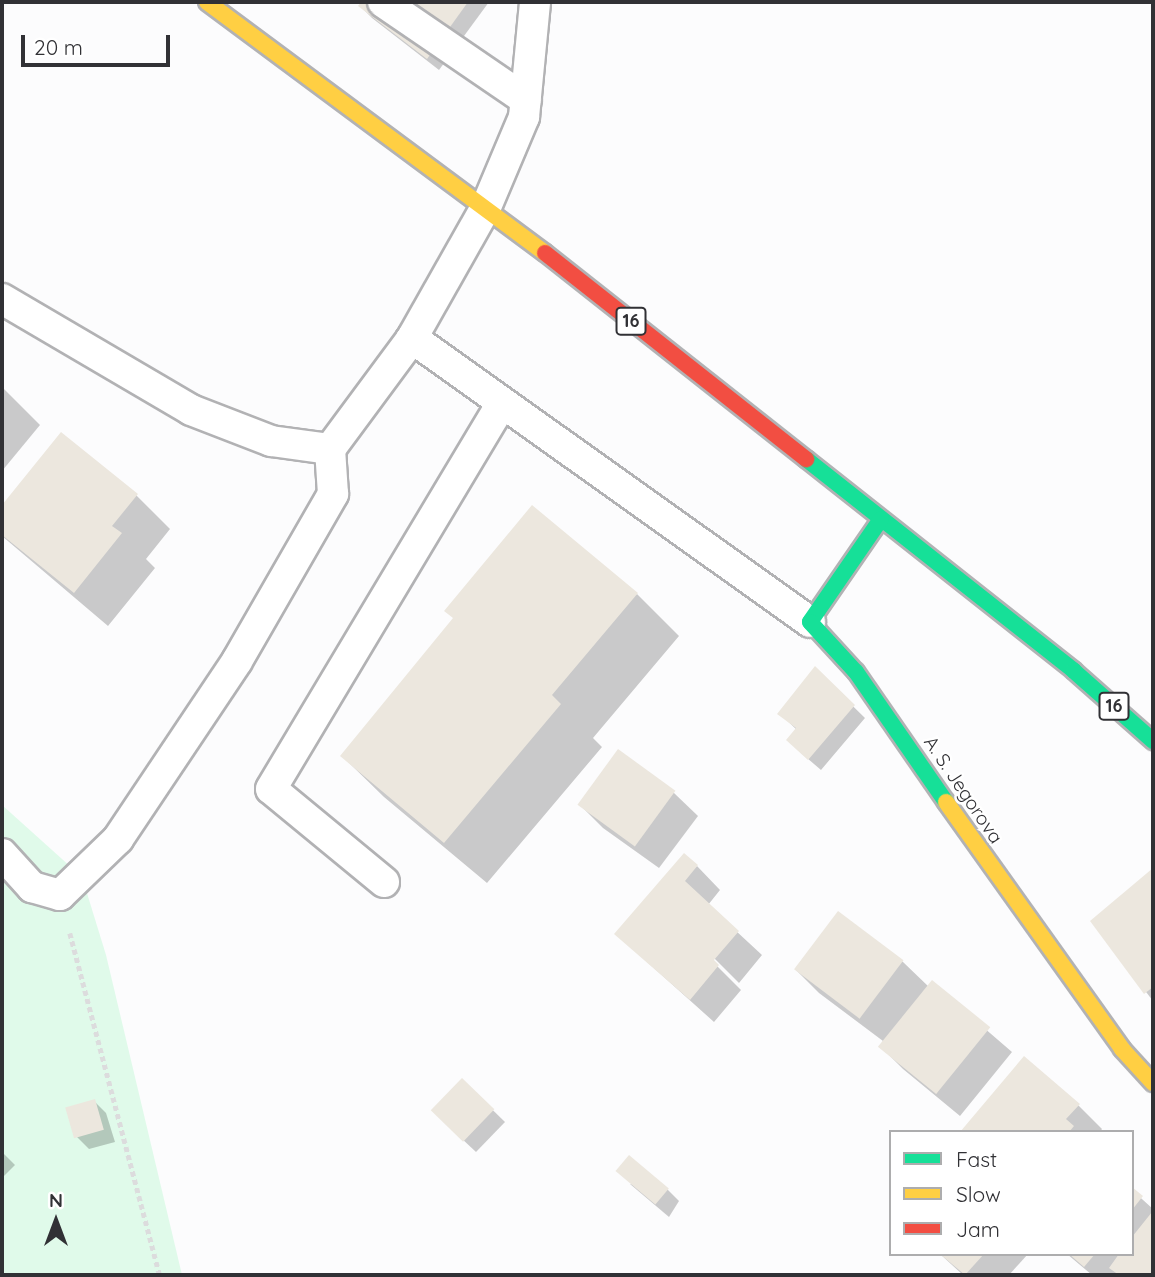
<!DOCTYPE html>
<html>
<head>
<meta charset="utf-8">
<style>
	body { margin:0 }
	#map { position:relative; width:1155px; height:1277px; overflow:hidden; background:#fcfcfd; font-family:Quicksand,sans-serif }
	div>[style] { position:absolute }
	.green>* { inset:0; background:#e0faea }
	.shadow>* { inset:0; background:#0003 }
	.building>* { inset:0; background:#ece7de; transform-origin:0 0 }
	.path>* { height:4.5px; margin-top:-2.25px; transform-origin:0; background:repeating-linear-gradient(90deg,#dcdcdd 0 5px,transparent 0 8.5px) }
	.roads { filter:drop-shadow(2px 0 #b2b2b4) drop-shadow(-2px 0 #b2b2b4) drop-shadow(0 2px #b2b2b4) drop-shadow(0 -2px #b2b2b4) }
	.lane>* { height:30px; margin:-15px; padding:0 15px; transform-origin:15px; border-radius:15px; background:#fff }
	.fast>* { height:16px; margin:-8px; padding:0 8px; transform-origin:8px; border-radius:8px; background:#16e098 }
	.slow>* { height:16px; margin:-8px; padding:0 8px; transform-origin:8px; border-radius:8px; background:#ffcf43 }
	.jam>* { height:16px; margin:-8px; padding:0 8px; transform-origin:8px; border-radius:8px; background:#f24e42 }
	span { translate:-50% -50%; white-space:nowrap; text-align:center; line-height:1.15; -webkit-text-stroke:5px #fff; paint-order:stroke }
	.shield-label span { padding:2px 5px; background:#fff; border:2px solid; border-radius:5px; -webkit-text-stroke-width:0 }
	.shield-label { font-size:18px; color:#313135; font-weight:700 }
	.street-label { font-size:19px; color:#313135 }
	.frame { position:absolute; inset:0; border:4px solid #313135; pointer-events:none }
	.legend { position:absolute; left:889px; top:1130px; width:245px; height:126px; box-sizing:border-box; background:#fff; border:2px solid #adadae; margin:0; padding:9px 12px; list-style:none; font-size:21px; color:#313135 }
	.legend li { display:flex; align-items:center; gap:14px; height:35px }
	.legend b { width:35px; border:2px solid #adadae }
	.north { position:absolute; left:21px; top:1186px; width:70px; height:70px; -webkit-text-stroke:5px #fff; paint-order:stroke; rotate:0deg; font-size:19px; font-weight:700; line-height:28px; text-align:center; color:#313135 }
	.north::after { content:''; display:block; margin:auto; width:24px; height:32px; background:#313135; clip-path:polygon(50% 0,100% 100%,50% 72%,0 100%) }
	.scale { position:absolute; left:21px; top:35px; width:149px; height:32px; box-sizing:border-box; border:4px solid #313135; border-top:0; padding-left:9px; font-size:21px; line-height:24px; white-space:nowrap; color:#313135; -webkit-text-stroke:5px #fff; paint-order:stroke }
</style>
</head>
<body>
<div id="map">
	<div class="green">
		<div style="clip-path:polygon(2px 805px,82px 877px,106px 955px,182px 1275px,2px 1275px)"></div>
	</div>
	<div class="shadow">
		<div style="clip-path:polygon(363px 2px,489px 2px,439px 70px,372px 18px,360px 6px)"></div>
		<div style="clip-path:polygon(2px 387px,40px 425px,2px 471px)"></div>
		<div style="clip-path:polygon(62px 434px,136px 495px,170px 529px,146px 559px,155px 568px,108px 626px,2px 536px,2px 508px)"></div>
		<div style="clip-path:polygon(637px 594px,679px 636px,593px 738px,602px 747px,487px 883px,384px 797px,342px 756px)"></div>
		<div style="clip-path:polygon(815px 669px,865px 718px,821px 770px,800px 752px,797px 730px,779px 713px)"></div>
		<div style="clip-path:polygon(618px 752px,674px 793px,698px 816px,659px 868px,603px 828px,579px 804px)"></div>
		<div style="clip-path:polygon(697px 866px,720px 890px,708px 905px,762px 955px,739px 983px,709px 953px,706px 955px,741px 990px,714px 1022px,616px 934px)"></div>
		<div style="clip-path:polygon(1153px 871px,1153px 1001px,1092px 922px)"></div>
		<div style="clip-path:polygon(838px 913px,903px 962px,929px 987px,932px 983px,1012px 1052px,960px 1116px,903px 1069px,880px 1046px,883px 1041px,819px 993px,795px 969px)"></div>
		<div style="clip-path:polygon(1024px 1059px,1079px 1106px,1102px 1129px,1100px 1132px,962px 1132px)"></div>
		<div style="clip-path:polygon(462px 1080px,505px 1122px,476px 1152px,445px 1123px)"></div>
		<div style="clip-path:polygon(94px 1101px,106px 1113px,115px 1142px,89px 1149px,77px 1137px)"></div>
		<div style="clip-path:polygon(2px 1152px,15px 1165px,2px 1178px)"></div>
		<div style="clip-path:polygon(630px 1184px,667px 1189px,679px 1201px,669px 1217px)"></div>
		<div style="clip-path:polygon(1132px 1190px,1153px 1209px,1153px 1275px,1092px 1275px,1067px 1254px,1132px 1254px)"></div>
		<div style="clip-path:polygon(940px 1254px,1028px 1254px,1009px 1275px,963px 1275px)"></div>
	</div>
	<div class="building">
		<div style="clip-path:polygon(361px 2px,468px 2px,427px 59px,358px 6px)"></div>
		<div style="clip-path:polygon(61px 432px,138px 494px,112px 526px,122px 533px,74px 593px,2px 535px,2px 505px)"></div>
		<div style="clip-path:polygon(532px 505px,638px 593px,552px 695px,561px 704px,444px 843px,340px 756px,453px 618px,444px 611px)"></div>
		<div style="clip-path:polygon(815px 666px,855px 705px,808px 760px,786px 740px,796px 728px,777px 714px)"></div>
		<div style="left:618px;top:749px;width:71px;height:69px;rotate:36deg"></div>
		<div style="clip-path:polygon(684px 853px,698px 865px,685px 881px,739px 931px,714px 960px,719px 965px,690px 1000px,614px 934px)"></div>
		<div style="clip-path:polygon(1153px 868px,1153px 987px,1144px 994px,1090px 921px)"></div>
		<div style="left:838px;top:911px;width:82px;height:73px;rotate:37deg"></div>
		<div style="left:932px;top:980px;width:75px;height:86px;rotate:39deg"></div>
		<div style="clip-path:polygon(1024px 1056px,1080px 1104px,1066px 1119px,1074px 1126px,1069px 1132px,960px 1132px)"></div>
		<div style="left:462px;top:1078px;width:45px;height:45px;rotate:44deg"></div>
		<div style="left:95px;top:1099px;width:32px;height:31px;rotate:74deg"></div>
		<div style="left:629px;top:1155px;width:52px;height:21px;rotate:40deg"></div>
		<div style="clip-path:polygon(1132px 1187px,1143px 1196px,1132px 1210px)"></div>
		<div style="clip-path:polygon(1152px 1212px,1153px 1275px,1119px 1275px,1109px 1268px,1119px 1254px,1132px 1254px,1132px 1237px)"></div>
		<div style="clip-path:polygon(940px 1254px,984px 1254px,965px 1275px)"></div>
		<div style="clip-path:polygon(1069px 1254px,1095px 1254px,1084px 1267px)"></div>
	</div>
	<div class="path">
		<div style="left:70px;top:933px;width:354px;rotate:75.3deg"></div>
	</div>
	<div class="roads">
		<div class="lane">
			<div style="left:383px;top:2px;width:173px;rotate:34.4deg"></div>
			<div style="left:2px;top:299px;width:219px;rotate:30.4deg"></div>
			<div style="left:191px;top:410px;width:86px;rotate:21.2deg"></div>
			<div style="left:271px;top:441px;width:60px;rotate:7.7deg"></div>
			<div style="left:330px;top:449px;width:138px;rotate:-53.5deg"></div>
			<div style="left:412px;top:338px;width:150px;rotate:-60.5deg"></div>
			<div style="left:486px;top:207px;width:98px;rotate:-67.1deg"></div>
			<div style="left:524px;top:117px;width:116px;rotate:-84.5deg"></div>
			<div style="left:412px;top:338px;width:489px;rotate:35.5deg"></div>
			<div style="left:2px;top:854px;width:45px;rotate:47.7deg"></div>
			<div style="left:32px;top:887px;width:29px;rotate:16deg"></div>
			<div style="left:60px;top:895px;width:81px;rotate:-44deg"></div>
			<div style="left:118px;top:839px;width:214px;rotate:-56.2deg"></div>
			<div style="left:237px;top:661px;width:193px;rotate:-60.1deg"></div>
			<div style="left:333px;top:494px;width:45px;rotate:-93.8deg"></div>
			<div style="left:384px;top:882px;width:146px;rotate:-140.5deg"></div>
			<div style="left:271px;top:789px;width:448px;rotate:-59.1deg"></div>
		</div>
		<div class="fast">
			<div style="left:806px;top:459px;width:342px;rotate:38.3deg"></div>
			<div style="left:1074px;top:671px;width:106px;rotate:41.5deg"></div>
			<div style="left:881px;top:519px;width:125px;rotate:124.6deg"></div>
			<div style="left:810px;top:622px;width:68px;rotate:47.4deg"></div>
			<div style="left:856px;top:672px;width:158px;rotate:55.3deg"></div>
		</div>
		<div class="slow">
			<div style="left:207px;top:2px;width:421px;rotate:36.6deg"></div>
			<div style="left:946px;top:802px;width:303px;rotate:54.5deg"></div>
			<div style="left:1122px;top:1049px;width:46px;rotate:47.6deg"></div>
		</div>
		<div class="jam">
			<div style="left:545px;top:253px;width:333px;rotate:38.3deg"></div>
		</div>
	</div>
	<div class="shield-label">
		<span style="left:631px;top:321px">16</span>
		<span style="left:1114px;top:706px">16</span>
	</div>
	<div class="street-label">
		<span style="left:963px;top:790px;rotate:56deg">A. S. Jegorova</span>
	</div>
	<div class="frame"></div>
	<ul class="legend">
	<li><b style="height:9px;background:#16e098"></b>Fast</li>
	<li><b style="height:9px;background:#ffcf43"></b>Slow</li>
	<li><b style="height:9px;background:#f24e42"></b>Jam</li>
	</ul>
	<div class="north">N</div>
	<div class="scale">20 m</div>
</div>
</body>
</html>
